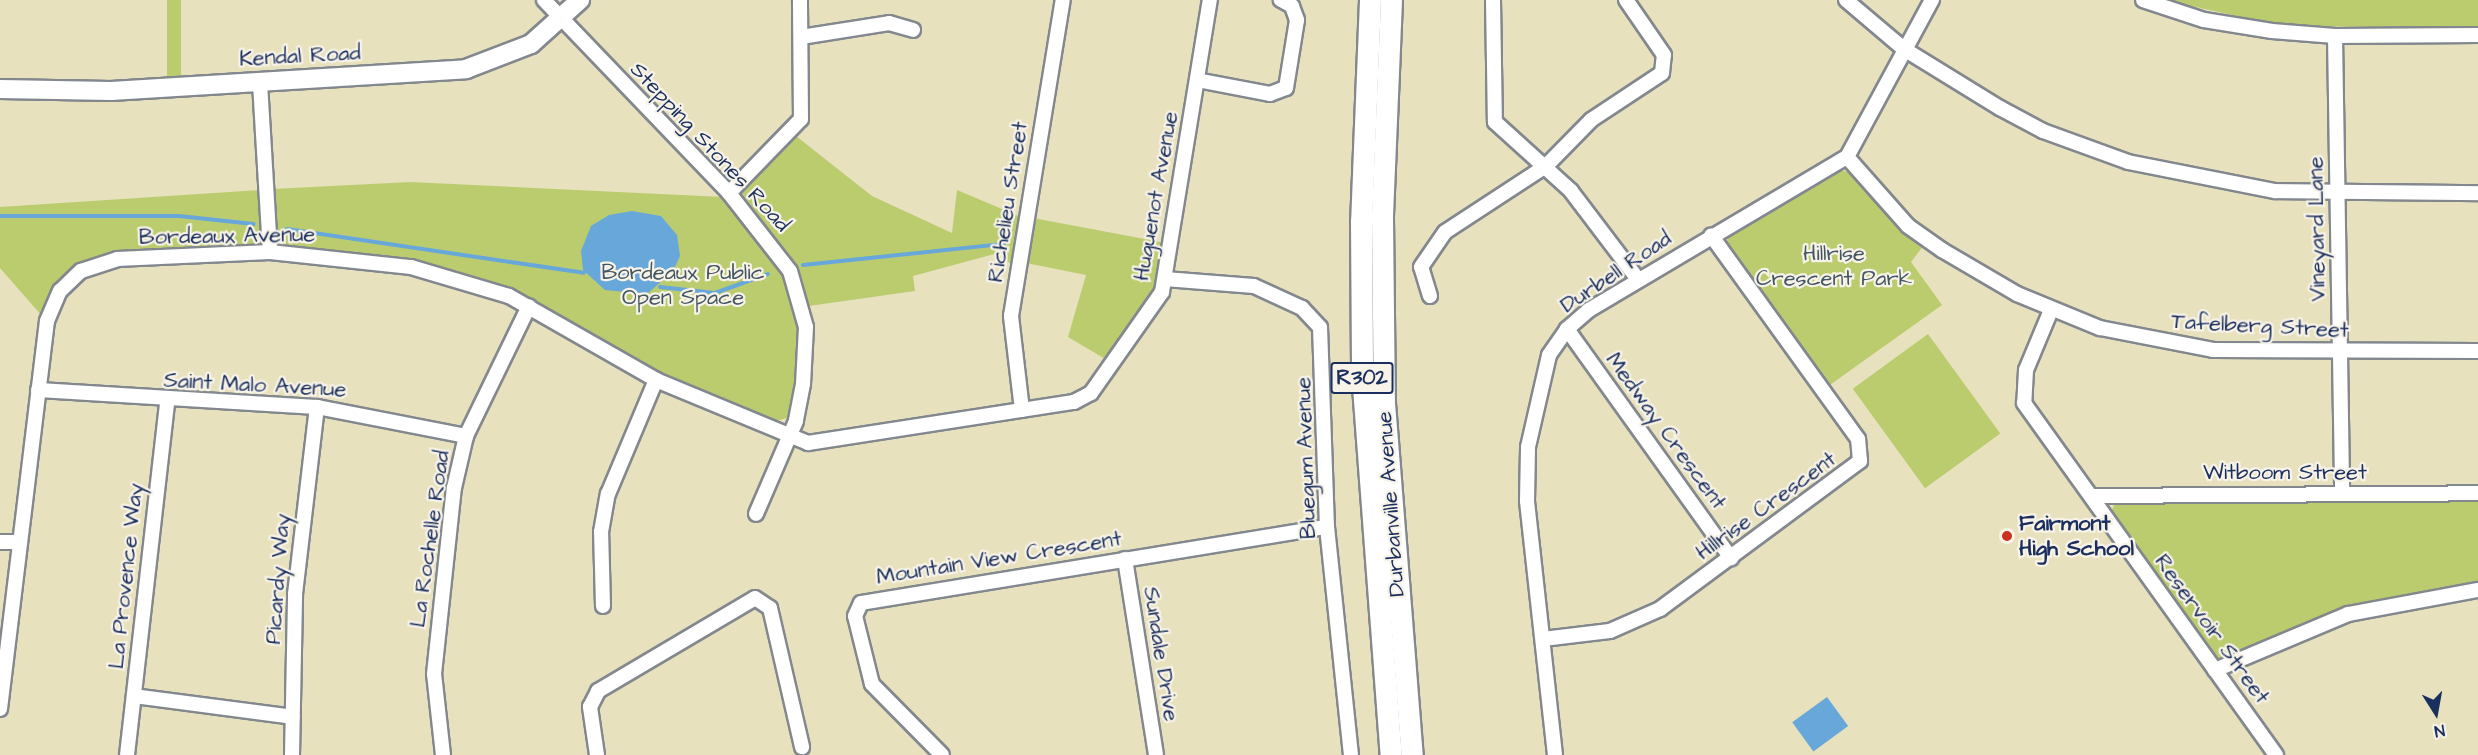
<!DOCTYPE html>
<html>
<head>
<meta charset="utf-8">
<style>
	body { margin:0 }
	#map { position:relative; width:2478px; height:755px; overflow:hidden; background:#e8e1be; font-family:"Architects Daughter",sans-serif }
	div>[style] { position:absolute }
	.green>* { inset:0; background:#bbcc6f; transform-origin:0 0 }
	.water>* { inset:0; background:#67a7da; transform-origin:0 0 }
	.stream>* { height:4px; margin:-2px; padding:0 2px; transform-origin:2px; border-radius:2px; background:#67a7da }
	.roads { filter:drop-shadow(2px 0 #82888e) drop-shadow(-2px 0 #82888e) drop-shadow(0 2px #82888e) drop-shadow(0 -2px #82888e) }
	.street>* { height:14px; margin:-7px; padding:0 7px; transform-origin:7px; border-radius:7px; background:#fff }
	.secondary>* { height:18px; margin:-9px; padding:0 9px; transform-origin:9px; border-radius:9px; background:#fff }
	.primary>* { height:21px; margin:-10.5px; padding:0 10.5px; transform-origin:10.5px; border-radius:10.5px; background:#fff }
	.dots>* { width:16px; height:16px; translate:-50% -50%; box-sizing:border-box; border:3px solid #f7f3e8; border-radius:50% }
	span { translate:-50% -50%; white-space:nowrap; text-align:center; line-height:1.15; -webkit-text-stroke:4.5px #f7f3e8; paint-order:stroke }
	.shield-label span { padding:2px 4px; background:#f7f3e8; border:2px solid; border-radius:4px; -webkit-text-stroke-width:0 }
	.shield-label { font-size:21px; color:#1b2f5e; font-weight:700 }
	.street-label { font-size:22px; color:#1b2f5e }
	.park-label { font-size:22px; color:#435662 }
	.poi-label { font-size:22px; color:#1b2f5e; font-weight:700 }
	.left { translate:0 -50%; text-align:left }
	.north { position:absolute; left:2406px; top:683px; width:60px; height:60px; -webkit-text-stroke:4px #f7f3e8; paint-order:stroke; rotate:169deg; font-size:16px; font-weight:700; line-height:24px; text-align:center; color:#1b2f5e }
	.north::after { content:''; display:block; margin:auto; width:21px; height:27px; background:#1b2f5e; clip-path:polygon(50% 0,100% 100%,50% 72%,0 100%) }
</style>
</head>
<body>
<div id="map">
	<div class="green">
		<div style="left:167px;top:0;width:14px;height:80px"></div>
		<div style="clip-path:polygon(2164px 0,2478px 0,2478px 28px,2282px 26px)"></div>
		<div style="clip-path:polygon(796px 136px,872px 196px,952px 233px,957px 190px,1021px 217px,1013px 266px,998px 253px,913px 276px,915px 291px,809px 306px,791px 259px,742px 193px)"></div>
		<div style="clip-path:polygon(1838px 170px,1849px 172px,1924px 245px,1911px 262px,1942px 305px,1827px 387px,1727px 241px,1730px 233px)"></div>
		<div style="clip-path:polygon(411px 182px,723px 197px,757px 232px,784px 272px,798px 319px,800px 361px,790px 417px,770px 423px,652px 371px,537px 303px,480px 280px,400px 258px,286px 246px,276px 239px,272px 189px)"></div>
		<div style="clip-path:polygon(260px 190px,263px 235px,255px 246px,101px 255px,62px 279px,42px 316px,0 268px,0 207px)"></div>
		<div style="clip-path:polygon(1033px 218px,1166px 243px,1152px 295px,1107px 360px,1068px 337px,1086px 275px,1026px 263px)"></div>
		<div style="left:1928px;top:334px;width:123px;height:93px;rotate:54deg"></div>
		<div style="clip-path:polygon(2478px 498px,2478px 585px,2349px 608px,2222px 660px,2214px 658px,2111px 512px,2115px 503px)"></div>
	</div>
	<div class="water">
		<div style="clip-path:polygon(632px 211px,661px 216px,677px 235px,680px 256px,673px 271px,647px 294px,605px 290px,583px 270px,581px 251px,591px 226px,609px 215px)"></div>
		<div style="left:1827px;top:697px;width:36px;height:43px;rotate:54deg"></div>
	</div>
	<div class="stream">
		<div style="left:0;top:216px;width:179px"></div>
		<div style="left:179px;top:216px;width:75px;rotate:6.1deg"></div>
		<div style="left:287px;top:229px;width:300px;rotate:8.4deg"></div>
		<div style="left:803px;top:265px;width:202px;rotate:-6deg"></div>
		<div style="left:660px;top:287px;width:55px;rotate:6.2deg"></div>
		<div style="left:715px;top:293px;width:56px;rotate:-19.7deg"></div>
	</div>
	<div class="roads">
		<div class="street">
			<div style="left:544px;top:0;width:267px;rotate:46.2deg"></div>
			<div style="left:729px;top:193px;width:99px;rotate:52deg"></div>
			<div style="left:790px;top:271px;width:58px;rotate:74.1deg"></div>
			<div style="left:806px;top:327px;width:57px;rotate:93deg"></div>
			<div style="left:803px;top:384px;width:38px;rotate:101deg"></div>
			<div style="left:796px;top:421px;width:101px;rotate:113.3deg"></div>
			<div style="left:1493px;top:0;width:122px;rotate:89.1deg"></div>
			<div style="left:1495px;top:122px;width:103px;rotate:42.2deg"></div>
			<div style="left:1571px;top:191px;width:109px;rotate:52.8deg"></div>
			<div style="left:1846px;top:0;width:76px;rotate:40.2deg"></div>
			<div style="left:1904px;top:49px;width:113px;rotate:31.6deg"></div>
			<div style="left:2000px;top:108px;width:49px;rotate:28.1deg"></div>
			<div style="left:2043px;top:131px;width:90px;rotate:20deg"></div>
			<div style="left:2128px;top:162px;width:150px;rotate:11.2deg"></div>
			<div style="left:2275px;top:191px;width:203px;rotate:0.6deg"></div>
			<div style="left:2143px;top:0;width:64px;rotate:18.2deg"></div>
			<div style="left:2204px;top:20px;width:69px;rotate:9.2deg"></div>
			<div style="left:2272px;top:31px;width:63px;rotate:4.5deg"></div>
			<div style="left:2335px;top:36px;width:143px;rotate:-0.4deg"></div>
			<div style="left:2335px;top:36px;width:458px;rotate:89.1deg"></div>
			<div style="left:801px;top:37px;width:89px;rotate:-9deg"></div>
			<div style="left:889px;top:23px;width:25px;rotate:16deg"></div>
			<div style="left:1197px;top:80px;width:74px;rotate:10.9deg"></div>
			<div style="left:1270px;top:94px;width:17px;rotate:-21deg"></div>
			<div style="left:1286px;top:88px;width:69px;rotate:-80.8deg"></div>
			<div style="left:1297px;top:20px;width:15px;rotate:-110deg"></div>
			<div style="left:1292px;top:6px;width:13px;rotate:-151deg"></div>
			<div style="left:260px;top:83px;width:169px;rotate:86.6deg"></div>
			<div style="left:1847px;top:157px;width:92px;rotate:48.5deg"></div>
			<div style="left:1908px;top:226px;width:42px;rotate:35.2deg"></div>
			<div style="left:1942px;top:250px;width:87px;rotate:30.4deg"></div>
			<div style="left:2017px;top:294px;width:90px;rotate:22.3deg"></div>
			<div style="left:2100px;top:328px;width:115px;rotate:11deg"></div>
			<div style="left:2213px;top:350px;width:265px;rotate:0.2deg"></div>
			<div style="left:1847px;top:157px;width:179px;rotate:-61.6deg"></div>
			<div style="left:729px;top:193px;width:103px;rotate:-45.8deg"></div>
			<div style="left:801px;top:119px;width:119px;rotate:-90.5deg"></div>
			<div style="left:1165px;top:279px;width:89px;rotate:4.5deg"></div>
			<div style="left:1254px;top:286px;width:53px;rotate:24.6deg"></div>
			<div style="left:1302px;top:308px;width:26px;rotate:47deg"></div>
			<div style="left:1320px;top:327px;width:200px;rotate:88deg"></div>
			<div style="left:1327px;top:527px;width:229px;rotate:84deg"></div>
			<div style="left:1430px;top:296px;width:30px;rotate:-107deg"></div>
			<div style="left:1421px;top:267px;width:42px;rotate:-55.6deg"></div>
			<div style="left:1445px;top:232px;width:121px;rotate:-33.2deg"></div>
			<div style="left:1546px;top:166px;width:64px;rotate:-45.6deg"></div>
			<div style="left:1591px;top:120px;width:85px;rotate:-33.5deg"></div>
			<div style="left:1662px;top:73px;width:18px;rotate:-84deg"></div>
			<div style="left:1664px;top:55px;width:67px;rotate:-124.6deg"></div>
			<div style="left:2051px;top:310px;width:65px;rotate:112.6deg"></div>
			<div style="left:2026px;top:370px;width:33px;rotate:93deg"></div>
			<div style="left:2024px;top:403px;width:433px;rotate:54.4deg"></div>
			<div style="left:1567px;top:329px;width:282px;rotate:54.4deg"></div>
			<div style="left:38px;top:390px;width:280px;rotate:3.5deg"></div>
			<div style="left:317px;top:407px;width:152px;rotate:11deg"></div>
			<div style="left:1022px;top:410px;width:95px;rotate:-96.7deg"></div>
			<div style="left:1011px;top:316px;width:320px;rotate:-80.7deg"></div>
			<div style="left:2092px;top:496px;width:386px;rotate:-0.4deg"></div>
			<div style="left:0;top:542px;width:20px"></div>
			<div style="left:1125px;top:559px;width:198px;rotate:81deg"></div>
			<div style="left:603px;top:606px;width:74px;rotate:-91.5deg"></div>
			<div style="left:601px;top:532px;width:39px;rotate:-80deg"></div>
			<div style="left:608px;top:494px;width:124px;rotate:-67.2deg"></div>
			<div style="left:1543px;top:639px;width:67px;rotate:-6.8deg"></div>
			<div style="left:1610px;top:631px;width:55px;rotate:-23.7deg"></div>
			<div style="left:1660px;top:609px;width:249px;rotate:-36.5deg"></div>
			<div style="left:1860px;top:461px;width:22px;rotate:-95deg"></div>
			<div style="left:1858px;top:439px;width:251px;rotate:-125.8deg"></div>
			<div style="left:2215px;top:670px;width:144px;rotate:-22.8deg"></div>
			<div style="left:2348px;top:614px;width:132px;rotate:-10.5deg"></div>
			<div style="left:134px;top:696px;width:160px;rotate:7.5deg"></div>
			<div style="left:0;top:709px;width:391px;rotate:-83.1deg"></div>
			<div style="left:47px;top:321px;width:33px;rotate:-67deg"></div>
			<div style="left:60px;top:291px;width:29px;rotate:-44deg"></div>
			<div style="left:81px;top:271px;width:38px;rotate:-18deg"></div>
			<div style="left:117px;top:259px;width:153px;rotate:-2.6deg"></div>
			<div style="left:270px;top:252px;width:142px;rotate:6.1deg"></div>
			<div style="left:411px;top:267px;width:102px;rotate:16.5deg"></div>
			<div style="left:509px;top:296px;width:169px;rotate:29.7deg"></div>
			<div style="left:656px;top:380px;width:165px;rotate:22.5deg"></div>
			<div style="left:808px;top:443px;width:269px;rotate:-8.8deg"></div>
			<div style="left:1074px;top:402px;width:19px;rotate:-28deg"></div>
			<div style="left:1091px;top:393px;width:123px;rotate:-54.9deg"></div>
			<div style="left:1162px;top:292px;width:296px;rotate:-80.7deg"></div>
			<div style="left:127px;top:755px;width:355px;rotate:-83.5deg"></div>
			<div style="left:292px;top:755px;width:161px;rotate:-88.9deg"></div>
			<div style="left:295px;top:594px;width:188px;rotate:-83.3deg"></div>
			<div style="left:443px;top:755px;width:81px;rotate:-96.3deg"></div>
			<div style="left:434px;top:674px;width:187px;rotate:-83.9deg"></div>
			<div style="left:454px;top:488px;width:53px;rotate:-77deg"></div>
			<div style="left:466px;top:436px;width:144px;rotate:-64.1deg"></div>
			<div style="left:597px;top:755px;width:49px;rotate:-98.3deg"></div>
			<div style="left:590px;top:707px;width:18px;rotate:-63deg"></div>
			<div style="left:598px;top:691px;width:182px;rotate:-30.6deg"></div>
			<div style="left:755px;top:598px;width:18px;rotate:34deg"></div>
			<div style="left:770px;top:608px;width:143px;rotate:77deg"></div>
			<div style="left:942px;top:755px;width:100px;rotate:-134.6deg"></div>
			<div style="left:872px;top:684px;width:70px;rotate:-104deg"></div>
			<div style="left:855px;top:616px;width:14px;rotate:-65deg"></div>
			<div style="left:861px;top:603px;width:472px;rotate:-9.3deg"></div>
			<div style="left:1555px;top:755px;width:256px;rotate:-96.3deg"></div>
			<div style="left:1527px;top:501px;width:54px;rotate:-88.9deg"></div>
			<div style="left:1528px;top:447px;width:94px;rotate:-77.1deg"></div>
			<div style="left:1549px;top:355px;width:32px;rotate:-55deg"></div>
			<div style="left:1567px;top:329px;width:29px;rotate:-41deg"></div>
			<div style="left:1589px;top:310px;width:300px;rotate:-30.7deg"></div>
		</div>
		<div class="secondary">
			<div style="left:0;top:89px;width:111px;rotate:1deg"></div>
			<div style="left:111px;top:91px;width:356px;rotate:-3.5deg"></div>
			<div style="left:466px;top:69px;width:70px;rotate:-21deg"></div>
			<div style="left:531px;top:44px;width:66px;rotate:-41.9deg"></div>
		</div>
		<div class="primary">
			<div style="left:1370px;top:0;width:221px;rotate:92.3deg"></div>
			<div style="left:1361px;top:221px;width:152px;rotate:89.6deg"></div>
			<div style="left:1362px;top:373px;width:383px;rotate:85.7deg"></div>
			<div style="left:1391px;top:0;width:218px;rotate:92.4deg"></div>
			<div style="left:1382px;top:218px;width:185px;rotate:89.4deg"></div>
			<div style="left:1384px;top:403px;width:353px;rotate:85.5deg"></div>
		</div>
	</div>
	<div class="dots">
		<div style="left:2007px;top:536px;background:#c8321e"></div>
	</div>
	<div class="shield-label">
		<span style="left:1362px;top:378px">R302</span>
	</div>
	<div class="street-label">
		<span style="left:300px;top:56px;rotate:-3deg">Kendal Road</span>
		<span style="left:710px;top:147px;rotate:47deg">Stepping Stones Road</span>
		<span style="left:1156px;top:196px;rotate:-80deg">Huguenot Avenue</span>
		<span style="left:1008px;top:202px;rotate:-81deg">Richelieu Street</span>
		<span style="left:2317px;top:229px;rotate:-91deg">Vineyard Lane</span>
		<span style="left:227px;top:236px;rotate:-1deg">Bordeaux Avenue</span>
		<span style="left:1616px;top:272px;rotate:-34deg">Durbell Road</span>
		<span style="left:2260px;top:326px;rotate:3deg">Tafelberg Street</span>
		<span style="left:255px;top:385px;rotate:3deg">Saint Malo Avenue</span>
		<span style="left:1666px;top:431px;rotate:54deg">Medway Crescent</span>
		<span style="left:1306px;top:458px;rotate:-92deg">Bluegum Avenue</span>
		<span style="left:2285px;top:473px">Witboom Street</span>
		<span style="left:1391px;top:504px;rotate:-94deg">Durbanville Avenue</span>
		<span style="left:1766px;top:506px;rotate:-36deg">Hillrise Crescent</span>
		<span style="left:430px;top:539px;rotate:-82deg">La Rochelle Road</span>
		<span style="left:999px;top:558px;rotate:-9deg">Mountain View Crescent</span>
		<span style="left:126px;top:576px;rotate:-84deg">La Provence Way</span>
		<span style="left:278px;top:579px;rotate:-86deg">Picardy Way</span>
		<span style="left:2212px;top:629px;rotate:54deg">Reservoir Street</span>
		<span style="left:1161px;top:654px;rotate:81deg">Sundale Drive</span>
	</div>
	<div class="park-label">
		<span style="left:1834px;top:266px">Hillrise<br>Crescent Park</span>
		<span style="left:683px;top:285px">Bordeaux Public<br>Open Space</span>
	</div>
	<div class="poi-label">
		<span class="left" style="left:2019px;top:536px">Fairmont<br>High School</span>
	</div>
	<div class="north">N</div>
</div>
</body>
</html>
